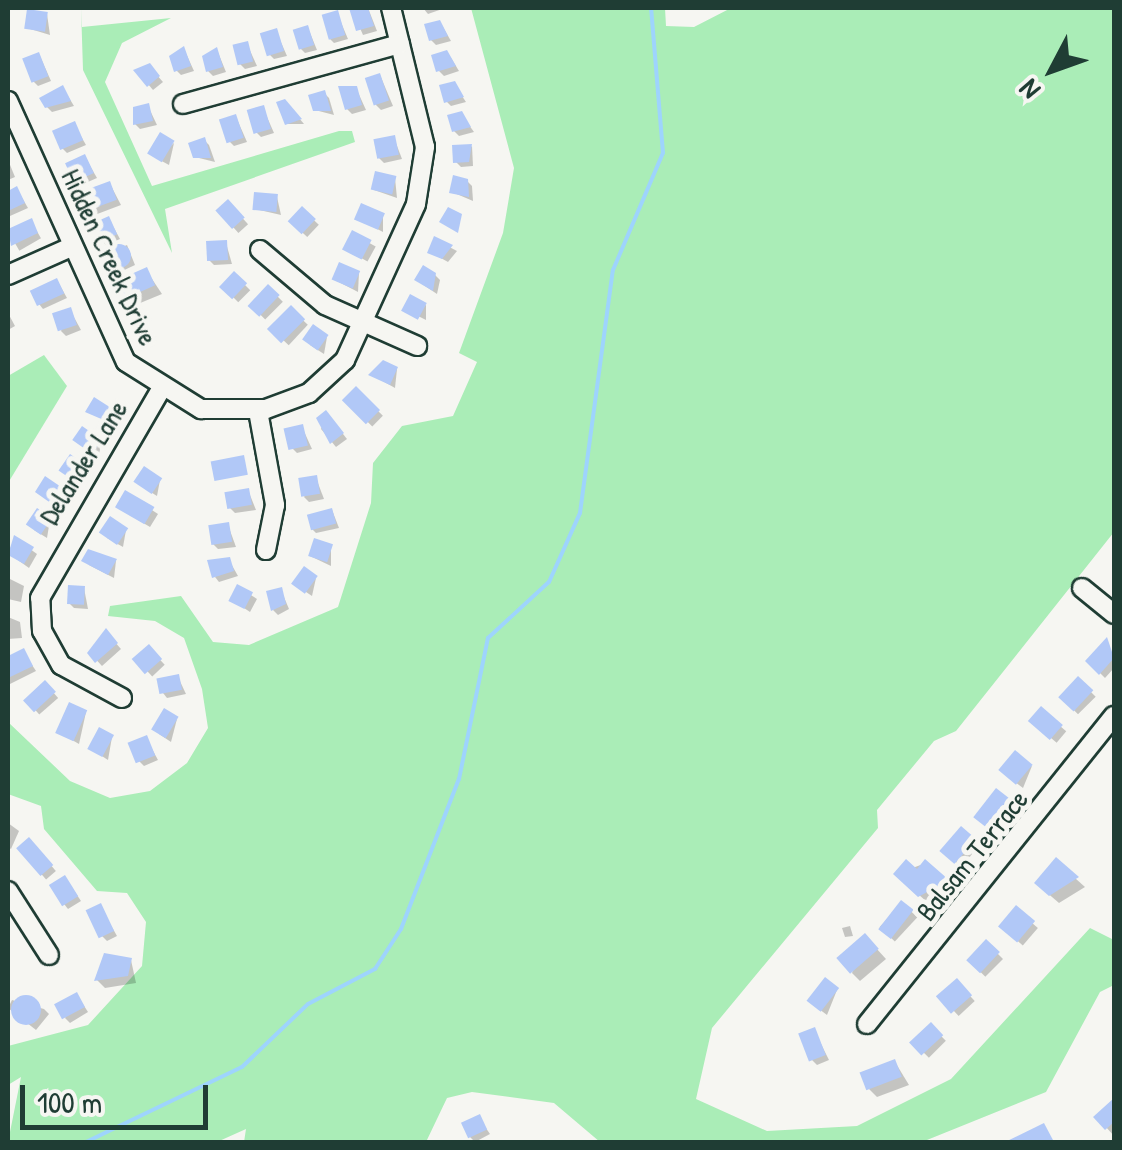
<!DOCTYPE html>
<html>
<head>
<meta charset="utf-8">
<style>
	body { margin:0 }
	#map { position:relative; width:1122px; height:1150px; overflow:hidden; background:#f6f6f2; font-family:"Patrick Hand",sans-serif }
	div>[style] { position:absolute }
	.green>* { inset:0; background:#aaedb7 }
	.shadow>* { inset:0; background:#0003; transform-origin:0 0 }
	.stream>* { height:4px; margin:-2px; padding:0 2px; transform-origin:2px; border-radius:2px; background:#9ed4fd }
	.building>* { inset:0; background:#b1c8f7; transform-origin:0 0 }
	.round { border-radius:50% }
	.roads { filter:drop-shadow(2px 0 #1f3d34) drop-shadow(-2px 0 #1f3d34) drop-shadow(0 2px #1f3d34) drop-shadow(0 -2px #1f3d34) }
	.minor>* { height:18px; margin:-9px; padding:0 9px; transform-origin:9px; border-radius:9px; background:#f6f6f2 }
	span { translate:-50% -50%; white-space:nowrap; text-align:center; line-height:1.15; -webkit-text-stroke:10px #f6f6f2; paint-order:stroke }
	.street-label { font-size:28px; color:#1f3d34 }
	.frame { position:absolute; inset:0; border:10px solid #1f3d34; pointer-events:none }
	.north { position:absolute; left:1002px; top:20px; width:100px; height:100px; -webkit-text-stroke:8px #f6f6f2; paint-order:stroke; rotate:229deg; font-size:28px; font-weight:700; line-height:40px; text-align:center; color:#1f3d34 }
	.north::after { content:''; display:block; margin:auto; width:35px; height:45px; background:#1f3d34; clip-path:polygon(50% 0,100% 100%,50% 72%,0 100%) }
	.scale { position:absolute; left:20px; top:1085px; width:188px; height:45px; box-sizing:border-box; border:5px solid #1f3d34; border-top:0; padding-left:12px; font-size:30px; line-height:35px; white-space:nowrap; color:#1f3d34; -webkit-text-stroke:8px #f6f6f2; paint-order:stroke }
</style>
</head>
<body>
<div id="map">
	<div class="green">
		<div style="clip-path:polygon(81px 8px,82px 27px,171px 18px,122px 43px,105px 82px,152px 186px,339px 131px,352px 131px,355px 142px,165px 209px,172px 253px,83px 70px)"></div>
		<div style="clip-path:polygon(471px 8px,665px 8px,666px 26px,694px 27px,731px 8px,1114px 8px,1114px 532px,956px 731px,934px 741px,877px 810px,878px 828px,712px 1028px,696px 1099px,767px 1131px,857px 1126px,951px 1079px,1090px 928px,1114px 940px,1114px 985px,1100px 992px,1046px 1092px,922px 1142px,600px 1142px,554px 1103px,472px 1092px,447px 1098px,426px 1142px,244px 1142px,246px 1129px,217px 1142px,8px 1142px,21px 1077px,8px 1085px,8px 1046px,88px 1025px,142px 966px,146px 922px,127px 893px,97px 891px,44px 829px,41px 806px,8px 794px,8px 722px,70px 781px,110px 798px,150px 791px,187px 763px,208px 728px,202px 689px,184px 638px,155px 621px,108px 616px,110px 606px,181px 596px,213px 642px,249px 645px,338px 607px,371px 503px,373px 463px,402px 426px,453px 416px,477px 362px,459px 353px,503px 233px,514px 168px)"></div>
		<div style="clip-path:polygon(44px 355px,67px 386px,8px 483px,8px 376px)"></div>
	</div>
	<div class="shadow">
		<div style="clip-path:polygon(368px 8px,377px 31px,363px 35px,352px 10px)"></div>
		<div style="clip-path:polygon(445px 8px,428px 14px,423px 8px)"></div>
		<div style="clip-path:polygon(337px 13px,348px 39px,334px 43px,329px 38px)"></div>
		<div style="clip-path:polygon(47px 14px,50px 35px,27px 28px)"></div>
		<div style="clip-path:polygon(440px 22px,451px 41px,436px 45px,431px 40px)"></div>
		<div style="clip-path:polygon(308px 28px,317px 50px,305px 53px,300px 48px)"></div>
		<div style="clip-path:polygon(276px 31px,287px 56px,274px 59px,269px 54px)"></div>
		<div style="clip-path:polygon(247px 44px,257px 66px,245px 69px,240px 64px)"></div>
		<div style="clip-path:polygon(184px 49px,194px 71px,181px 75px,176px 70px)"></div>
		<div style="clip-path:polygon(217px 50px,226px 72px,213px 76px,208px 71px)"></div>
		<div style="clip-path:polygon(39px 54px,51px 81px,38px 86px,33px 81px)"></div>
		<div style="clip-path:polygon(451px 58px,459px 71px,444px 76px,439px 71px)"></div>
		<div style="clip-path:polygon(149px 66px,163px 82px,153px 90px,137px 71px)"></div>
		<div style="clip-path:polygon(380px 75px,393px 106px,381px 110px,376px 105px)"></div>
		<div style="clip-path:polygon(454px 84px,466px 102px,451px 106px,446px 101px)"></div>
		<div style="clip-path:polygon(63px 88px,74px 106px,52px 112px,47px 107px)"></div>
		<div style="clip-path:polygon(356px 88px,366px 110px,352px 114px,347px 109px)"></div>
		<div style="clip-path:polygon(324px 93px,329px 98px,334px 115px,315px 110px)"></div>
		<div style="clip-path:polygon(148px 106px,157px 125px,140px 129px,135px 124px)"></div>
		<div style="clip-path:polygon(290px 107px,304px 124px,287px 124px)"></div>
		<div style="clip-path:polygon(263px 108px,274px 133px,261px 137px,256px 132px)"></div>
		<div style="clip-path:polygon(461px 114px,474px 132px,459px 136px,454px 131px)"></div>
		<div style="clip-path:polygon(236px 117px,247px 142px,234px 146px,229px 141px)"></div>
		<div style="clip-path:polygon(74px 124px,86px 145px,67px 153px,62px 148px)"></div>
		<div style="clip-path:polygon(394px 138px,402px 159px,384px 163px,379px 158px)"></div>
		<div style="clip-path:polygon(204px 140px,209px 145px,215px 162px,195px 157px)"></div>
		<div style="clip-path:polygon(174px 143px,169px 165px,156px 158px)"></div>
		<div style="clip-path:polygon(472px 146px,473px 166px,461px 167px,456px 162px)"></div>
		<div style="clip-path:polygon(85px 157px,97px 178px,81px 185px,76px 180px)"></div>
		<div style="clip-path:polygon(8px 160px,15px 177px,8px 180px)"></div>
		<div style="clip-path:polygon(395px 178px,397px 198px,374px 190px)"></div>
		<div style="clip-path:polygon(467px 181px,472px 186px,473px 201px,452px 192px)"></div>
		<div style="clip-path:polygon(110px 184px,121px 205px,92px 216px,87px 211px)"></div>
		<div style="clip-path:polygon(17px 189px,28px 208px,10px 216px,8px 193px)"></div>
		<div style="clip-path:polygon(277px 197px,281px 215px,255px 209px)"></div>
		<div style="left:228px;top:202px;width:30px;height:13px;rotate:48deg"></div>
		<div style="left:302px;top:209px;width:23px;height:17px;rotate:43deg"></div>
		<div style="clip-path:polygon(383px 215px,383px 232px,358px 219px)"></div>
		<div style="clip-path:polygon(109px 219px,120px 239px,106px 245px,101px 240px)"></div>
		<div style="left:31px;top:221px;width:20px;height:25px;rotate:60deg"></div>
		<div style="left:353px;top:234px;width:26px;height:17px;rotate:29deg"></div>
		<div style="clip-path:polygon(436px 240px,457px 251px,448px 262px,430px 252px)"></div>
		<div style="clip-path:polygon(226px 243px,232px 264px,214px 265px,209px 260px)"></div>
		<div style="clip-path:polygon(127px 245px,135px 265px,118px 273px,111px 252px)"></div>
		<div style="clip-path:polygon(146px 270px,162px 294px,133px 306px,125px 298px)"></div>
		<div style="clip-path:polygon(359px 273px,358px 292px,335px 280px)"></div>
		<div style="left:234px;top:274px;width:23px;height:17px;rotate:45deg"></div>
		<div style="clip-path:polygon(435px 275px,440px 280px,437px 294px,422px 284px)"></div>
		<div style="clip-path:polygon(57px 280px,67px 298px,43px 309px,39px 304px)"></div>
		<div style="left:268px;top:287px;width:21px;height:25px;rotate:45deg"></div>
		<div style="clip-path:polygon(426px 305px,426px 320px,406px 310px)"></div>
		<div style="left:291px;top:309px;width:23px;height:28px;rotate:43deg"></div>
		<div style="clip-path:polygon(70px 310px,81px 330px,66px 336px,61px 331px)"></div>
		<div style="clip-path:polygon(8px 313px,15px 326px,8px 330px)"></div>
		<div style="clip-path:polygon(327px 337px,324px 354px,310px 345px)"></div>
		<div style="clip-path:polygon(397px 369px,395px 388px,372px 375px)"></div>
		<div style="left:356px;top:389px;width:38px;height:15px;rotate:45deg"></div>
		<div style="clip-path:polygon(88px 411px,118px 415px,123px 420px,118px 427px)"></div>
		<div style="clip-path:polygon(327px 414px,347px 439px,336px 447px,321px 429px)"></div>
		<div style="clip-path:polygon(302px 427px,312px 449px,297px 453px,292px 448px)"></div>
		<div style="clip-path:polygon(101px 441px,99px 456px,81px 444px)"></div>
		<div style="clip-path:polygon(71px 458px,89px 472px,81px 485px,67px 476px)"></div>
		<div style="clip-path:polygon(316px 478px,324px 499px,309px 502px,304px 497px)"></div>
		<div style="clip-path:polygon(46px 479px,70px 497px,59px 507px,43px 496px)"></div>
		<div style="clip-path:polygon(160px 480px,157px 496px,141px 486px)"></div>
		<div style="clip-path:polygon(248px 490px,256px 510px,235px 513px,230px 508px)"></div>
		<div style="clip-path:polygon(126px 493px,158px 514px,150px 527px,123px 511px)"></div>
		<div style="clip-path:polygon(332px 510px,339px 528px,316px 533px,311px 528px)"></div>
		<div style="clip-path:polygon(50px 520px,47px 538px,34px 530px)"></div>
		<div style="clip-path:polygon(228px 525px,236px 547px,218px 549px,213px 544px)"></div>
		<div style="clip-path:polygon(126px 530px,123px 547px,107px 538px)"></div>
		<div style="clip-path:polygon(15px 538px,37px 554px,29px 568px,8px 553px)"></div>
		<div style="clip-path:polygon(331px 546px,331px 566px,310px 556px)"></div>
		<div style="clip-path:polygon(229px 560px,238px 576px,219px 582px,215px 577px)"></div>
		<div style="clip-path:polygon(116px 561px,114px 578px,89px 565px)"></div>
		<div style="clip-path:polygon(8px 578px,24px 586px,21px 602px,8px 599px)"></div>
		<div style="clip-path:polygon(316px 578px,312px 596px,300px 588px)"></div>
		<div style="clip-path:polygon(238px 587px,257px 599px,250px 612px,232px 600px)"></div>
		<div style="clip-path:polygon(84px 588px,88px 609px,74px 608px,69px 603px)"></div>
		<div style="clip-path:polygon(281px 590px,289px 609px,278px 615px,273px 610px)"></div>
		<div style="clip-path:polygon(8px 617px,20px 622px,22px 638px,8px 639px)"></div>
		<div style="clip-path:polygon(106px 632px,121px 649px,102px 666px,90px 653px)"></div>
		<div style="clip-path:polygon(1107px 641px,1114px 668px,1105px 678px,1088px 661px)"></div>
		<div style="left:149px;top:648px;width:23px;height:17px;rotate:47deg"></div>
		<div style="clip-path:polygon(23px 651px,36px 671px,10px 684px,8px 659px)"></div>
		<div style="clip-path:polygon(178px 677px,186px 694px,167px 698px,163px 693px)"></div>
		<div style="left:1078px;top:679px;width:25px;height:25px;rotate:45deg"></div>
		<div style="left:45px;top:683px;width:20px;height:25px;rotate:49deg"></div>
		<div style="left:1041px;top:710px;width:33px;height:15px;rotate:40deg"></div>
		<div style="clip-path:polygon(86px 712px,79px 744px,58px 732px)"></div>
		<div style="clip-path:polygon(177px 719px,171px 742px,159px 734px)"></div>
		<div style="clip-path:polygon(112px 737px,108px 760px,91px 749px)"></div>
		<div style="clip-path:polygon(146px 738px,158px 760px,144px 766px,139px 761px)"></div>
		<div style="clip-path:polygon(1032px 766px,1023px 788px,1006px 775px)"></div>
		<div style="left:997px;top:791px;width:21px;height:33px;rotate:41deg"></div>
		<div style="clip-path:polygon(8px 823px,19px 831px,11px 849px,8px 847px)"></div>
		<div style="clip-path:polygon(962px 830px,979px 845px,962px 867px,949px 857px)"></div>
		<div style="left:29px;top:840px;width:41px;height:13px;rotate:49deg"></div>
		<div style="clip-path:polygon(1056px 861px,1085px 887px,1059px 903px,1045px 891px)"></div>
		<div style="clip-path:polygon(926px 863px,954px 889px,928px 903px,896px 874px)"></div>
		<div style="clip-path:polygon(69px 883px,81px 901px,68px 909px,64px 904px)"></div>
		<div style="left:902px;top:903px;width:21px;height:33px;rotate:43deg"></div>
		<div style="clip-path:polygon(100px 906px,117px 936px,107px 941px,102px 936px)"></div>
		<div style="left:1016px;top:909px;width:29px;height:23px;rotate:41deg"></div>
		<div style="clip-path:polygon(850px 926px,853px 936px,845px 937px,842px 928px)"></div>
		<div style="clip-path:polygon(865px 936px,886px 959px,860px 981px,852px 973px)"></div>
		<div style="left:986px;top:942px;width:24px;height:25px;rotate:45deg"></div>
		<div style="clip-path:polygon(131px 960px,136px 983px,105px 988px,97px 980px)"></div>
		<div style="left:957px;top:982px;width:26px;height:22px;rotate:47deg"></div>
		<div style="clip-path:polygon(837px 990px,827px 1015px,815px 1006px)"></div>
		<div style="clip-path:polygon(77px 995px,88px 1012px,70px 1023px,65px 1018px)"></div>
		<div style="clip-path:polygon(12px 1000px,44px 1009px,49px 1014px,36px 1030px,8px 1008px)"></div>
		<div style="left:931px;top:1026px;width:21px;height:24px;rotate:45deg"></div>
		<div style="clip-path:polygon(814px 1030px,829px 1060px,817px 1065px,812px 1060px)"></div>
		<div style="clip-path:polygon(895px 1062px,909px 1085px,877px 1097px,869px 1089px)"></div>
		<div style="clip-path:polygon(1114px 1101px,1114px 1136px,1097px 1117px)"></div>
		<div style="clip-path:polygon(479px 1118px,490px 1134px,475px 1142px,470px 1137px)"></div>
	</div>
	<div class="stream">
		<div style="left:86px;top:1142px;width:173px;rotate:-25.7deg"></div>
		<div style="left:242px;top:1067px;width:91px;rotate:-43.7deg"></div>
		<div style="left:308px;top:1004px;width:76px;rotate:-27.6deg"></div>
		<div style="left:375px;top:969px;width:48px;rotate:-57deg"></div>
		<div style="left:401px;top:929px;width:161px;rotate:-68.9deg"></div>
		<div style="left:459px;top:779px;width:144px;rotate:-78.4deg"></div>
		<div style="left:488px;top:638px;width:83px;rotate:-42.6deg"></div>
		<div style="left:549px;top:582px;width:76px;rotate:-65.8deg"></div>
		<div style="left:580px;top:513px;width:245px;rotate:-82.3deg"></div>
		<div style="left:613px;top:270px;width:127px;rotate:-66.9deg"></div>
		<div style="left:663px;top:153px;width:145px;rotate:-94.7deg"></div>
	</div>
	<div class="building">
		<div style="clip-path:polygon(349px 8px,368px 8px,374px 26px,356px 31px)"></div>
		<div style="left:27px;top:9px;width:21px;height:20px;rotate:8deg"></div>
		<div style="left:338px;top:10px;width:26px;height:17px;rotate:74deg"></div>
		<div style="clip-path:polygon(440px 20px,448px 36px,429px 41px,424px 24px)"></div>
		<div style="left:308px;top:25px;width:21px;height:16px;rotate:73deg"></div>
		<div style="left:277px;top:28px;width:24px;height:18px;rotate:73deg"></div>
		<div style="left:248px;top:41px;width:21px;height:16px;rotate:76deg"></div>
		<div style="clip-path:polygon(184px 46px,191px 66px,174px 72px,169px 56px)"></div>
		<div style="clip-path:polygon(217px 47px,223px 67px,206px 72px,202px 56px)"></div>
		<div style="clip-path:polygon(447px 50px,456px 66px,436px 72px,431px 55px)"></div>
		<div style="left:39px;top:52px;width:26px;height:18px;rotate:69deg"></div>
		<div style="clip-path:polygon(150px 63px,160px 76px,147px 87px,133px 70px)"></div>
		<div style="left:380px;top:73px;width:29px;height:16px;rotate:72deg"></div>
		<div style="clip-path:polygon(455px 81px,464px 97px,444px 103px,439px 85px)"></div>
		<div style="clip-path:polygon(63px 85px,71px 101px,45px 108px,39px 98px)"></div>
		<div style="clip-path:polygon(338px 86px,357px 86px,362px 105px,345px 110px)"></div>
		<div style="clip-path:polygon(325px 90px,331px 111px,313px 111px,308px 95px)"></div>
		<div style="clip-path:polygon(285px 99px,302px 119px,285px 125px,276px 102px)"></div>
		<div style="clip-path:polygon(149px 103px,153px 121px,133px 125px,133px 107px)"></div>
		<div style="left:264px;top:105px;width:25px;height:18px;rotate:74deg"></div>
		<div style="clip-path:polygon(462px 111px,471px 127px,452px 132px,447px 115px)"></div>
		<div style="left:236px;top:114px;width:25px;height:18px;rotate:72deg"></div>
		<div style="left:75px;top:121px;width:21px;height:25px;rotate:67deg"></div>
		<div style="left:160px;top:132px;width:17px;height:25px;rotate:31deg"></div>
		<div style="left:395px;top:135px;width:20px;height:22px;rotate:79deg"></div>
		<div style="clip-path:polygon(205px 137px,211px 158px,193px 158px,188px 143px)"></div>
		<div style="clip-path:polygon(472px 144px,469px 162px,453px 163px,452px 145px)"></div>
		<div style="left:85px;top:154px;width:21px;height:22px;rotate:65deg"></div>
		<div style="left:375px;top:171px;width:22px;height:19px;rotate:13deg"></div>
		<div style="clip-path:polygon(453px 175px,468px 179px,469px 197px,449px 193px)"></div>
		<div style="left:110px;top:181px;width:20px;height:34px;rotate:70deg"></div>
		<div style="clip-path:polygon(17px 186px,25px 203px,8px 211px,8px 191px)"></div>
		<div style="left:254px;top:192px;width:24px;height:18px;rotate:5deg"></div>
		<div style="left:228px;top:199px;width:25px;height:17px;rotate:48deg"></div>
		<div style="left:361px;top:203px;width:26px;height:18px;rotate:23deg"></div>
		<div style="left:302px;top:206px;width:19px;height:21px;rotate:43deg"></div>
		<div style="clip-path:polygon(448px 207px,462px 214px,458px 233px,439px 222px)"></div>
		<div style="left:109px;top:216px;width:20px;height:19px;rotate:66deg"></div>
		<div style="clip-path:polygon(32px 218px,38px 233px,11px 246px,8px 229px)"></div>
		<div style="left:352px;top:230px;width:22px;height:22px;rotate:27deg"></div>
		<div style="clip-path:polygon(434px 236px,453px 245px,442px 259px,427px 253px)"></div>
		<div style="left:227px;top:240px;width:20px;height:21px;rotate:87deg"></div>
		<div class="round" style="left:107px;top:244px;width:24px;height:24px"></div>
		<div style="left:339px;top:262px;width:23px;height:19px;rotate:23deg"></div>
		<div style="clip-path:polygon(423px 265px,436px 273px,433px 291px,414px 280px)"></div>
		<div style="left:147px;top:267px;width:20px;height:35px;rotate:66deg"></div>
		<div style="left:234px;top:271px;width:18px;height:22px;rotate:43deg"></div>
		<div style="left:57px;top:278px;width:17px;height:30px;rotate:65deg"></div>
		<div style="left:268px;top:284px;width:16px;height:30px;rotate:43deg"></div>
		<div style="left:410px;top:294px;width:19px;height:19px;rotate:28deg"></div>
		<div style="left:291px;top:305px;width:20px;height:34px;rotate:45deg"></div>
		<div style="left:71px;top:307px;width:19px;height:20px;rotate:72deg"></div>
		<div style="left:313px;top:324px;width:19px;height:19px;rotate:35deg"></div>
		<div style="clip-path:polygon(383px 360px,398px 367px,390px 385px,368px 375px)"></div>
		<div style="left:356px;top:386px;width:34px;height:20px;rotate:45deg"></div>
		<div style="clip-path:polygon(94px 397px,119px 413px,113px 424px,85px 412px)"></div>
		<div style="clip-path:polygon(326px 410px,344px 433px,330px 444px,316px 418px)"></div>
		<div style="left:303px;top:424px;width:22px;height:20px;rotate:77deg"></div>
		<div style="left:82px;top:426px;width:24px;height:17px;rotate:35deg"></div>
		<div style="left:70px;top:454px;width:19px;height:20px;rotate:35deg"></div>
		<div style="left:244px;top:455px;width:20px;height:34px;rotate:79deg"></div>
		<div style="left:144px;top:466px;width:22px;height:19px;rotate:34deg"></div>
		<div style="left:317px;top:475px;width:19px;height:19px;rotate:81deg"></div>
		<div style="clip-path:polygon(45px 476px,67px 491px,52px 504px,35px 492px)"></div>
		<div style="left:249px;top:488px;width:17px;height:25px;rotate:80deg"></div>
		<div style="left:125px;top:490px;width:34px;height:20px;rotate:30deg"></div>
		<div style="left:37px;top:508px;width:18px;height:20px;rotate:34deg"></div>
		<div style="left:332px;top:508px;width:16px;height:26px;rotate:75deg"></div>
		<div style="left:110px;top:516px;width:22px;height:20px;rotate:34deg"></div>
		<div style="left:229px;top:522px;width:20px;height:21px;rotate:81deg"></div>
		<div style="clip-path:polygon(14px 535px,34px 547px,24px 564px,8px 555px)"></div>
		<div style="left:314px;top:538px;width:20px;height:19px;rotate:18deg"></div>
		<div style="clip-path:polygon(88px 549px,117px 559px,108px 575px,81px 561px)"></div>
		<div style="clip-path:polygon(230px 557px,234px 571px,212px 578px,207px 560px)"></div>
		<div style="left:304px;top:566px;width:17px;height:22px;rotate:36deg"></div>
		<div style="left:237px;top:584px;width:18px;height:19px;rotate:27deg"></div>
		<div style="left:68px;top:585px;width:17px;height:19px;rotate:3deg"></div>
		<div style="clip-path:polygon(282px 587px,286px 604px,271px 611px,266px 591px)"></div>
		<div style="clip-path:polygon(106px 628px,118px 643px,95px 663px,87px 653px)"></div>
		<div style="clip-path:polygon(1107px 637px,1114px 658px,1099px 675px,1085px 661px)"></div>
		<div style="left:149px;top:644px;width:20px;height:23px;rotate:49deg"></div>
		<div style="clip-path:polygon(24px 648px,33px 666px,8px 678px,8px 656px)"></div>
		<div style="left:179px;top:674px;width:16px;height:23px;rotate:79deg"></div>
		<div style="left:1078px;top:676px;width:21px;height:29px;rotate:43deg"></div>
		<div style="left:45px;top:680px;width:16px;height:30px;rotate:47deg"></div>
		<div style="left:69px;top:702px;width:20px;height:34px;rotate:24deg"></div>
		<div style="left:1041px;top:706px;width:29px;height:20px;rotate:41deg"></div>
		<div style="left:164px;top:708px;width:17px;height:25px;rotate:31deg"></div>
		<div style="left:99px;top:727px;width:17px;height:25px;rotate:28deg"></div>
		<div style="left:147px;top:735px;width:22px;height:21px;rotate:68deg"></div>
		<div style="left:1015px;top:750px;width:23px;height:26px;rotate:40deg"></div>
		<div style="left:996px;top:788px;width:18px;height:37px;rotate:38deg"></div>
		<div style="left:961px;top:826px;width:20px;height:33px;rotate:41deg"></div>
		<div style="left:29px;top:837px;width:37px;height:17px;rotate:49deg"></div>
		<div style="clip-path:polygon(1056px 857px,1079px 877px,1049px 896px,1034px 883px)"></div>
		<div style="clip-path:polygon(906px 859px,917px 869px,925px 859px,949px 880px,918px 897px,893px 874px)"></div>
		<div style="left:65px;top:875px;width:25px;height:19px;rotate:58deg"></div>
		<div style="left:901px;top:900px;width:16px;height:37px;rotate:38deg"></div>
		<div style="left:101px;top:903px;width:31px;height:17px;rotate:65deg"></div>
		<div style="left:1016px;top:905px;width:25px;height:28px;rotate:40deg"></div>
		<div style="left:865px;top:933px;width:21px;height:38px;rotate:49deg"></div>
		<div style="left:986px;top:939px;width:19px;height:29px;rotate:43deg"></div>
		<div style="clip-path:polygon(104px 953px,132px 958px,128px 976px,94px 981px)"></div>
		<div style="left:825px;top:977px;width:18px;height:30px;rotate:38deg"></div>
		<div style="left:957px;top:978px;width:23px;height:28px;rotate:49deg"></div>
		<div style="left:77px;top:992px;width:17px;height:26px;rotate:62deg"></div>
		<div class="round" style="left:11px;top:995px;width:30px;height:30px"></div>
		<div style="left:931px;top:1022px;width:18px;height:30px;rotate:47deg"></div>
		<div style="left:815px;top:1027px;width:30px;height:18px;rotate:69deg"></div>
		<div style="left:895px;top:1059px;width:19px;height:38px;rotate:69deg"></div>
		<div style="clip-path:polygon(1114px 1098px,1114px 1122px,1105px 1130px,1093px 1117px)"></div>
		<div style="left:480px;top:1114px;width:17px;height:21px;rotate:65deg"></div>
		<div style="clip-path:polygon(1044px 1123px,1054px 1142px,1005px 1142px)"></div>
	</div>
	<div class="roads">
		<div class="minor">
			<div style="left:8px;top:101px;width:286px;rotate:65.7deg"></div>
			<div style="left:126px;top:362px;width:89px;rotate:32.1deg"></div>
			<div style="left:201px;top:409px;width:65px"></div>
			<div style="left:266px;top:409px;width:46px;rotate:-20.4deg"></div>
			<div style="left:309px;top:393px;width:49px;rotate:-42.5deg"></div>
			<div style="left:345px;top:360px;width:171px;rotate:-65.5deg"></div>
			<div style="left:416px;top:204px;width:58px;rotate:-81deg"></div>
			<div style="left:425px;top:147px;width:143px;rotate:-103.7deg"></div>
			<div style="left:183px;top:104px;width:225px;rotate:-15.5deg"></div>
			<div style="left:260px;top:250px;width:85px;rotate:40.2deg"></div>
			<div style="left:325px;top:305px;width:101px;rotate:24deg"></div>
			<div style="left:8px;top:275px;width:69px;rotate:-24deg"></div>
			<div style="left:258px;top:411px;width:96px;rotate:79.7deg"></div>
			<div style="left:275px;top:505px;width:46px;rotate:101.3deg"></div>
			<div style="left:1082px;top:588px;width:41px;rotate:39.1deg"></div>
			<div style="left:122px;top:698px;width:69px;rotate:-151.6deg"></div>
			<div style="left:61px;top:665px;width:39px;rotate:-119deg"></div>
			<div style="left:42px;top:631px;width:33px;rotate:-93deg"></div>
			<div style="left:40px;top:598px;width:239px;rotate:-59.9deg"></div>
			<div style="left:8px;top:891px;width:76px;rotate:57.4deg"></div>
			<div style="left:867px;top:1024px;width:395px;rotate:-51.3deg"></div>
		</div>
	</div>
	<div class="street-label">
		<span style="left:110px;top:257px;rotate:65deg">Hidden Creek Drive</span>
		<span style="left:83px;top:462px;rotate:-58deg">Delander Lane</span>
		<span style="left:972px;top:855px;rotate:-51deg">Balsam Terrace</span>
	</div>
	<div class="frame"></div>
	<div class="north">N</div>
	<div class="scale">100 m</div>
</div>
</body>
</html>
